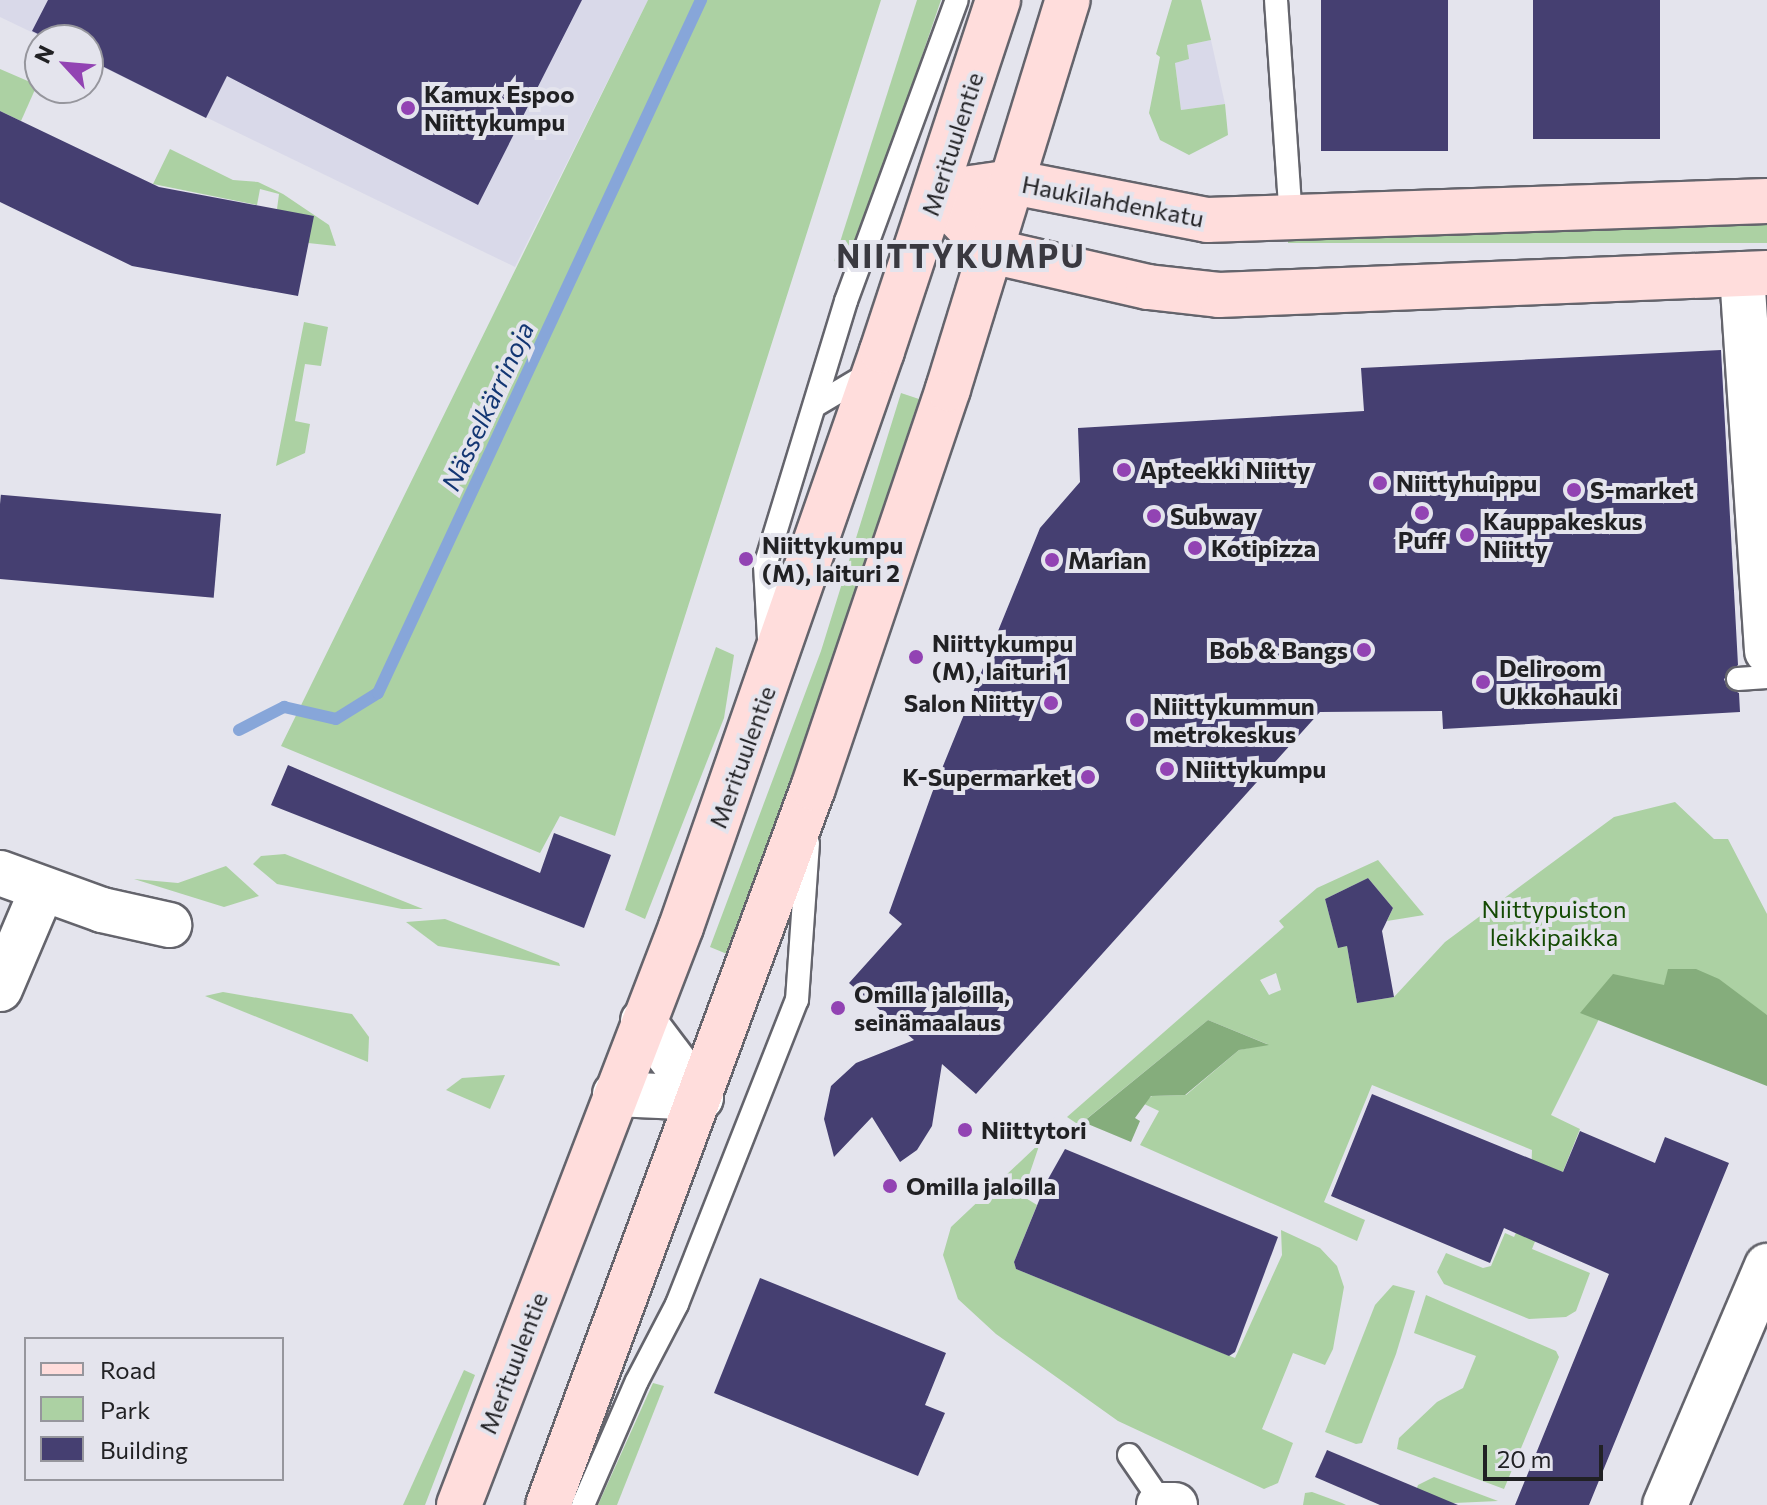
<!DOCTYPE html>
<html>
<head>
<meta charset="utf-8">
<style>
	body { margin:0 }
	#map { position:relative; width:1767px; height:1505px; overflow:hidden; background:#e4e4ed; font-family:Commissioner,sans-serif }
	div>[style] { position:absolute }
	.built>* { inset:0; background:#d9d9e9 }
	.green>* { inset:0; background:#acd1a3; transform-origin:0 0 }
	.forest>* { inset:0; background:#85ad7c }
	.stream>* { height:12px; margin:-6px; padding:0 6px; transform-origin:6px; border-radius:6px; background:#87a6d9 }
	.building>* { inset:0; background:#453f71; transform-origin:0 0 }
	.roads { filter:drop-shadow(2px 0 #64646c) drop-shadow(-2px 0 #64646c) drop-shadow(0 2px #64646c) drop-shadow(0 -2px #64646c) }
	.service>* { height:22px; margin:-11px; padding:0 11px; transform-origin:11px; border-radius:11px; background:#fff }
	.minor>* { height:44px; margin:-22px; padding:0 22px; transform-origin:22px; border-radius:22px; background:#fff }
	.secondary>* { height:44px; margin:-22px; padding:0 22px; transform-origin:22px; border-radius:22px; background:#fff }
	.primary>* { height:44px; margin:-22px; padding:0 22px; transform-origin:22px; border-radius:22px; background:#ffdddc }
	.dots>* { width:22px; height:22px; translate:-50% -50%; box-sizing:border-box; border:4px solid #e4e4ed; border-radius:50% }
	span { translate:-50% -50%; white-space:nowrap; text-align:center; line-height:1.15; -webkit-text-stroke:8px #e4e4ed; paint-order:stroke }
	.poi-label { font-size:24px; color:#212124; font-weight:700 }
	.left { translate:0 -50%; text-align:left }
	.right { translate:-100% -50%; text-align:right }
	.street-label { font-size:24px; color:#212124 }
	.park-label { font-size:24px; color:#144a03 }
	.water-label { font-size:26px; color:#133673; font-style:italic }
	.district-label { font-size:32px; color:#3a3940; font-weight:700; letter-spacing:2px }
	.legend { position:absolute; left:24px; top:1337px; width:260px; height:144px; box-sizing:border-box; background:#e4e4ed; border:2px solid #96969d; margin:0; padding:10px 14px; list-style:none; font-size:24px; color:#212124 }
	.legend li { display:flex; align-items:center; gap:16px; height:40px }
	.legend b { width:40px; border:2px solid #96969d }
	.north { position:absolute; left:24px; top:24px; width:80px; height:80px; box-sizing:border-box; background:#e4e4ed; border:2px solid #96969d; border-radius:50%; rotate:296deg; font-size:22px; font-weight:700; line-height:32px; text-align:center; color:#212124 }
	.north::after { content:''; display:block; margin:auto; width:28px; height:36px; background:#9243b3; clip-path:polygon(50% 0,100% 100%,50% 72%,0 100%) }
	.scale { position:absolute; left:1483px; top:1445px; width:120px; height:36px; box-sizing:border-box; border:4px solid #212124; border-top:0; padding-left:10px; font-size:24px; line-height:28px; white-space:nowrap; color:#212124; -webkit-text-stroke:6px #e4e4ed; paint-order:stroke }
</style>
</head>
<body>
<div id="map">
	<div class="built">
		<div style="clip-path:polygon(0 0,648px 0,515px 267px,88px 60px,88px 40px,48px 40px,0 17px)"></div>
		<div style="clip-path:polygon(1211px 40px,1225px 104px,1181px 110px,1175px 63px,1188px 59px,1187px 45px)"></div>
	</div>
	<div class="green">
		<div style="clip-path:polygon(648px 0,881px 0,615px 836px,560px 816px,540px 853px,281px 746px)"></div>
		<div style="clip-path:polygon(917px 0,941px 0,850px 267px,834px 261px)"></div>
		<div style="clip-path:polygon(1172px 0,1201px 0,1211px 40px,1187px 45px,1189px 59px,1175px 63px,1181px 110px,1225px 104px,1228px 135px,1189px 155px,1160px 140px,1149px 113px,1160px 57px,1156px 54px)"></div>
		<div style="clip-path:polygon(0 69px,37px 85px,21px 121px,0 111px)"></div>
		<div style="clip-path:polygon(170px 149px,233px 180px,258px 182px,283px 194px,329px 225px,336px 246px,308px 243px,277px 209px,279px 194px,260px 189px,257px 205px,153px 184px)"></div>
		<div style="left:1767px;top:225px;width:18px;height:479px;rotate:90deg"></div>
		<div style="clip-path:polygon(304px 322px,328px 327px,321px 366px,305px 364px,295px 421px,310px 424px,305px 453px,276px 466px)"></div>
		<div style="clip-path:polygon(901px 393px,919px 399px,749px 904px,727px 954px,710px 947px,821px 651px)"></div>
		<div style="clip-path:polygon(716px 647px,734px 655px,724px 718px,645px 919px,625px 910px)"></div>
		<div style="clip-path:polygon(evenodd,1675px 802px,1714px 839px,1728px 839px,1767px 914px,1767px 1015px,1665px 985px,1581px 1012px,1599px 1019px,1551px 1115px,1580px 1129px,1532px 1249px,1590px 1273px,1576px 1311px,1566px 1317px,1529px 1319px,1444px 1284px,1437px 1272px,1446px 1253px,1483px 1268px,1491px 1266px,1505px 1233px,1514px 1237px,1530px 1203px,1532px 1150px,1372px 1085px,1324px 1202px,1365px 1220px,1357px 1241px,1140px 1145px,1159px 1111px,1142px 1103px,1152px 1096px,1186px 1095px,1239px 1050px,1267px 1044px,1208px 1020px,1079px 1125px,1067px 1117px,1284px 927px,1279px 921px,1317px 888px,1378px 860px,1424px 915px,1387px 921px,1393px 908px,1368px 878px,1325px 899px,1338px 947px,1347px 946px,1357px 1003px,1394px 997px,1445px 942px,1614px 817px,1675px 802px,1276px 973px,1281px 990px,1269px 995px,1260px 980px,1276px 973px)"></div>
		<div style="clip-path:polygon(285px 854px,423px 909px,402px 909px,277px 884px,253px 864px,261px 856px)"></div>
		<div style="clip-path:polygon(226px 866px,259px 896px,224px 907px,134px 879px,178px 883px)"></div>
		<div style="clip-path:polygon(445px 919px,559px 963px,560px 966px,438px 946px,406px 922px)"></div>
		<div style="clip-path:polygon(223px 992px,352px 1014px,369px 1037px,368px 1062px,205px 996px)"></div>
		<div style="clip-path:polygon(505px 1075px,490px 1109px,446px 1090px,462px 1078px)"></div>
		<div style="clip-path:polygon(1040px 1143px,1024px 1190px,1024px 1197px,1037px 1205px,1014px 1262px,1016px 1269px,1235px 1358px,1282px 1255px,1281px 1230px,1320px 1248px,1337px 1266px,1344px 1287px,1333px 1349px,1325px 1365px,1293px 1353px,1262px 1429px,1293px 1443px,1278px 1483px,1264px 1489px,1118px 1421px,996px 1334px,958px 1299px,943px 1255px,951px 1227px)"></div>
		<div style="clip-path:polygon(1393px 1285px,1415px 1291px,1396px 1354px,1362px 1443px,1356px 1444px,1325px 1432px,1375px 1305px)"></div>
		<div style="clip-path:polygon(1426px 1295px,1556px 1351px,1559px 1357px,1504px 1489px,1397px 1449px,1399px 1438px,1437px 1402px,1463px 1388px,1476px 1356px,1414px 1333px)"></div>
		<div style="clip-path:polygon(464px 1370px,475px 1375px,425px 1505px,403px 1505px)"></div>
		<div style="clip-path:polygon(653px 1383px,664px 1386px,617px 1505px,598px 1505px)"></div>
		<div style="clip-path:polygon(1434px 1477px,1498px 1501px,1411px 1505px,1418px 1485px)"></div>
		<div style="clip-path:polygon(1312px 1492px,1342px 1503px,1346px 1505px,1303px 1505px,1305px 1493px)"></div>
	</div>
	<div class="forest">
		<div style="clip-path:polygon(1668px 969px,1696px 969px,1719px 979px,1767px 1015px,1767px 1086px,1580px 1013px,1613px 974px,1664px 985px)"></div>
		<div style="clip-path:polygon(1208px 1020px,1269px 1045px,1239px 1050px,1185px 1095px,1151px 1096px,1135px 1118px,1140px 1121px,1131px 1142px,1083px 1122px)"></div>
	</div>
	<div class="stream">
		<div style="left:239px;top:730px;width:51px;rotate:-27.1deg"></div>
		<div style="left:284px;top:707px;width:53px;rotate:13deg"></div>
		<div style="left:336px;top:719px;width:49px;rotate:-31.8deg"></div>
		<div style="left:378px;top:693px;width:765px;rotate:-65.01deg"></div>
	</div>
	<div class="building">
		<div style="clip-path:polygon(48px 0,582px 0,478px 205px,227px 76px,206px 118px,88px 59px,88px 40px,50px 40px,32px 31px)"></div>
		<div style="left:1321px;top:0;width:127px;height:151px"></div>
		<div style="left:1533px;top:0;width:127px;height:139px"></div>
		<div style="clip-path:polygon(0 111px,159px 187px,314px 216px,298px 296px,132px 266px,0 202px)"></div>
		<div style="clip-path:polygon(1721px 350px,1738px 665px,1724px 679px,1727px 687px,1739px 693px,1740px 712px,1443px 729px,1442px 711px,1320px 712px,976px 1094px,942px 1064px,932px 1126px,917px 1150px,900px 1162px,872px 1117px,834px 1157px,824px 1119px,831px 1086px,856px 1063px,914px 1040px,849px 983px,902px 924px,889px 913px,932px 793px,1040px 528px,1080px 482px,1078px 428px,1364px 411px,1361px 368px)"></div>
		<div style="left:221px;top:514px;width:84px;height:221px;rotate:95deg"></div>
		<div style="clip-path:polygon(288px 765px,540px 873px,554px 833px,611px 855px,584px 928px,271px 805px)"></div>
		<div style="clip-path:polygon(1368px 878px,1393px 908px,1382px 931px,1394px 997px,1357px 1003px,1347px 946px,1338px 948px,1325px 899px)"></div>
		<div style="clip-path:polygon(1372px 1094px,1563px 1172px,1580px 1131px,1655px 1163px,1665px 1137px,1729px 1163px,1589px 1505px,1515px 1505px,1609px 1274px,1504px 1228px,1490px 1263px,1331px 1196px)"></div>
		<div style="clip-path:polygon(1065px 1149px,1278px 1237px,1235px 1352px,1229px 1356px,1016px 1269px,1014px 1262px,1047px 1181px)"></div>
		<div style="clip-path:polygon(760px 1278px,946px 1353px,925px 1405px,945px 1413px,918px 1476px,714px 1393px)"></div>
		<div style="clip-path:polygon(1327px 1450px,1458px 1505px,1380px 1505px,1315px 1477px)"></div>
	</div>
	<div class="roads">
		<div class="service">
			<div style="left:1276px;top:0;width:220px;rotate:86.1deg"></div>
			<div style="left:816px;top:405px;width:63px;rotate:-30.7deg"></div>
			<div style="left:769px;top:639px;width:73px;rotate:-93.1deg"></div>
			<div style="left:765px;top:566px;width:277px;rotate:-73deg"></div>
			<div style="left:846px;top:301px;width:321px;rotate:-69.8deg"></div>
			<div style="left:1738px;top:679px;width:29px;rotate:-4deg"></div>
			<div style="left:1129px;top:1455px;width:58px;rotate:55.5deg"></div>
			<div style="left:583px;top:1505px;width:135px;rotate:-66.5deg"></div>
			<div style="left:637px;top:1381px;width:87px;rotate:-62.5deg"></div>
			<div style="left:677px;top:1304px;width:327px;rotate:-68.5deg"></div>
			<div style="left:797px;top:1000px;width:157px;rotate:-86deg"></div>
		</div>
		<div class="minor">
			<div style="left:1742px;top:274px;width:378px;rotate:86.2deg"></div>
			<div style="left:0;top:989px;width:108px;rotate:-67deg"></div>
			<div style="left:1159px;top:1505px;width:16px"></div>
			<div style="left:1665px;top:1505px;width:260px;rotate:-66.9deg"></div>
		</div>
		<div class="secondary">
			<div style="left:0;top:873px;width:109px;rotate:19.9deg"></div>
			<div style="left:102px;top:910px;width:69px;rotate:12.6deg"></div>
			<div style="left:643px;top:1021px;width:96px;rotate:53deg"></div>
			<div style="left:615px;top:1094px;width:86px;rotate:2.7deg"></div>
		</div>
		<div class="primary">
			<div style="left:936px;top:193px;width:80px;rotate:46.5deg"></div>
			<div style="left:991px;top:251px;width:161px;rotate:12.9deg"></div>
			<div style="left:1148px;top:287px;width:71px;rotate:6.4deg"></div>
			<div style="left:1219px;top:295px;width:548px;rotate:-2.3deg"></div>
			<div style="left:936px;top:193px;width:77px;rotate:-8.2deg"></div>
			<div style="left:1012px;top:182px;width:199px;rotate:11deg"></div>
			<div style="left:1207px;top:220px;width:560px;rotate:-1.94deg"></div>
			<div style="left:459px;top:1505px;width:619px;rotate:-68.99deg"></div>
			<div style="left:681px;top:927px;width:610px;rotate:-70.76deg"></div>
			<div style="left:882px;top:351px;width:370px;rotate:-71.7deg"></div>
			<div style="left:548px;top:1505px;width:764px;rotate:-69.72deg"></div>
			<div style="left:813px;top:788px;width:421px;rotate:-71.3deg"></div>
			<div style="left:948px;top:389px;width:407px;rotate:-72.9deg"></div>
		</div>
	</div>
	<div class="dots">
		<div style="left:408px;top:108px;background:#9243b3"></div>
		<div style="left:1124px;top:470px;background:#9243b3"></div>
		<div style="left:1380px;top:483px;background:#9243b3"></div>
		<div style="left:1574px;top:490px;background:#9243b3"></div>
		<div style="left:1422px;top:513px;background:#9243b3"></div>
		<div style="left:1154px;top:516px;background:#9243b3"></div>
		<div style="left:1467px;top:535px;background:#9243b3"></div>
		<div style="left:1195px;top:548px;background:#9243b3"></div>
		<div style="left:746px;top:559px;background:#9243b3"></div>
		<div style="left:1052px;top:560px;background:#9243b3"></div>
		<div style="left:1364px;top:650px;background:#9243b3"></div>
		<div style="left:916px;top:657px;background:#9243b3"></div>
		<div style="left:1483px;top:682px;background:#9243b3"></div>
		<div style="left:1051px;top:703px;background:#9243b3"></div>
		<div style="left:1137px;top:720px;background:#9243b3"></div>
		<div style="left:1167px;top:769px;background:#9243b3"></div>
		<div style="left:1088px;top:777px;background:#9243b3"></div>
		<div style="left:838px;top:1008px;background:#9243b3"></div>
		<div style="left:965px;top:1130px;background:#9243b3"></div>
		<div style="left:890px;top:1186px;background:#9243b3"></div>
	</div>
	<div class="poi-label">
		<span class="left" style="left:424px;top:108px">Kamux Espoo<br>Niittykumpu</span>
		<span class="left" style="left:1140px;top:470px">Apteekki Niitty</span>
		<span class="left" style="left:1396px;top:483px">Niittyhuippu</span>
		<span class="left" style="left:1590px;top:490px">S-market</span>
		<span class="left" style="left:1170px;top:516px">Subway</span>
		<span class="left" style="left:1483px;top:535px">Kauppakeskus<br>Niitty</span>
		<span style="left:1422px;top:540px">Puff</span>
		<span class="left" style="left:762px;top:559px">Niittykumpu<br>(M), laituri 2</span>
		<span class="left" style="left:1211px;top:548px">Kotipizza</span>
		<span class="left" style="left:1068px;top:560px">Marian</span>
		<span class="left" style="left:932px;top:657px">Niittykumpu<br>(M), laituri 1</span>
		<span class="right" style="left:1348px;top:650px">Bob &amp; Bangs</span>
		<span class="left" style="left:1499px;top:682px">Deliroom<br>Ukkohauki</span>
		<span class="right" style="left:1035px;top:703px">Salon Niitty</span>
		<span class="left" style="left:1153px;top:720px">Niittykummun<br>metrokeskus</span>
		<span class="left" style="left:1185px;top:769px">Niittykumpu</span>
		<span class="right" style="left:1072px;top:777px">K-Supermarket</span>
		<span class="left" style="left:854px;top:1008px">Omilla jaloilla,<br>seinämaalaus</span>
		<span class="left" style="left:981px;top:1130px">Niittytori</span>
		<span class="left" style="left:906px;top:1186px">Omilla jaloilla</span>
	</div>
	<div class="street-label">
		<span style="left:952px;top:144px;rotate:-72deg">Merituulentie</span>
		<span style="left:1113px;top:201px;rotate:11deg">Haukilahdenkatu</span>
		<span style="left:742px;top:757px;rotate:-70deg">Merituulentie</span>
		<span style="left:513px;top:1363px;rotate:-69deg">Merituulentie</span>
	</div>
	<div class="park-label">
		<span style="left:1554px;top:923px">Niittypuiston<br>leikkipaikka</span>
	</div>
	<div class="water-label">
		<span style="left:487px;top:406px;rotate:-65deg">Nässelkärrinoja</span>
	</div>
	<div class="district-label">
		<span style="left:961px;top:255px">NIITTYKUMPU</span>
	</div>
	<ul class="legend">
	<li><b style="height:10px;background:#ffdddc"></b>Road</li>
	<li><b style="height:22px;background:#acd1a3"></b>Park</li>
	<li><b style="height:22px;background:#453f71"></b>Building</li>
	</ul>
	<div class="north">N</div>
	<div class="scale">20 m</div>
</div>
</body>
</html>
